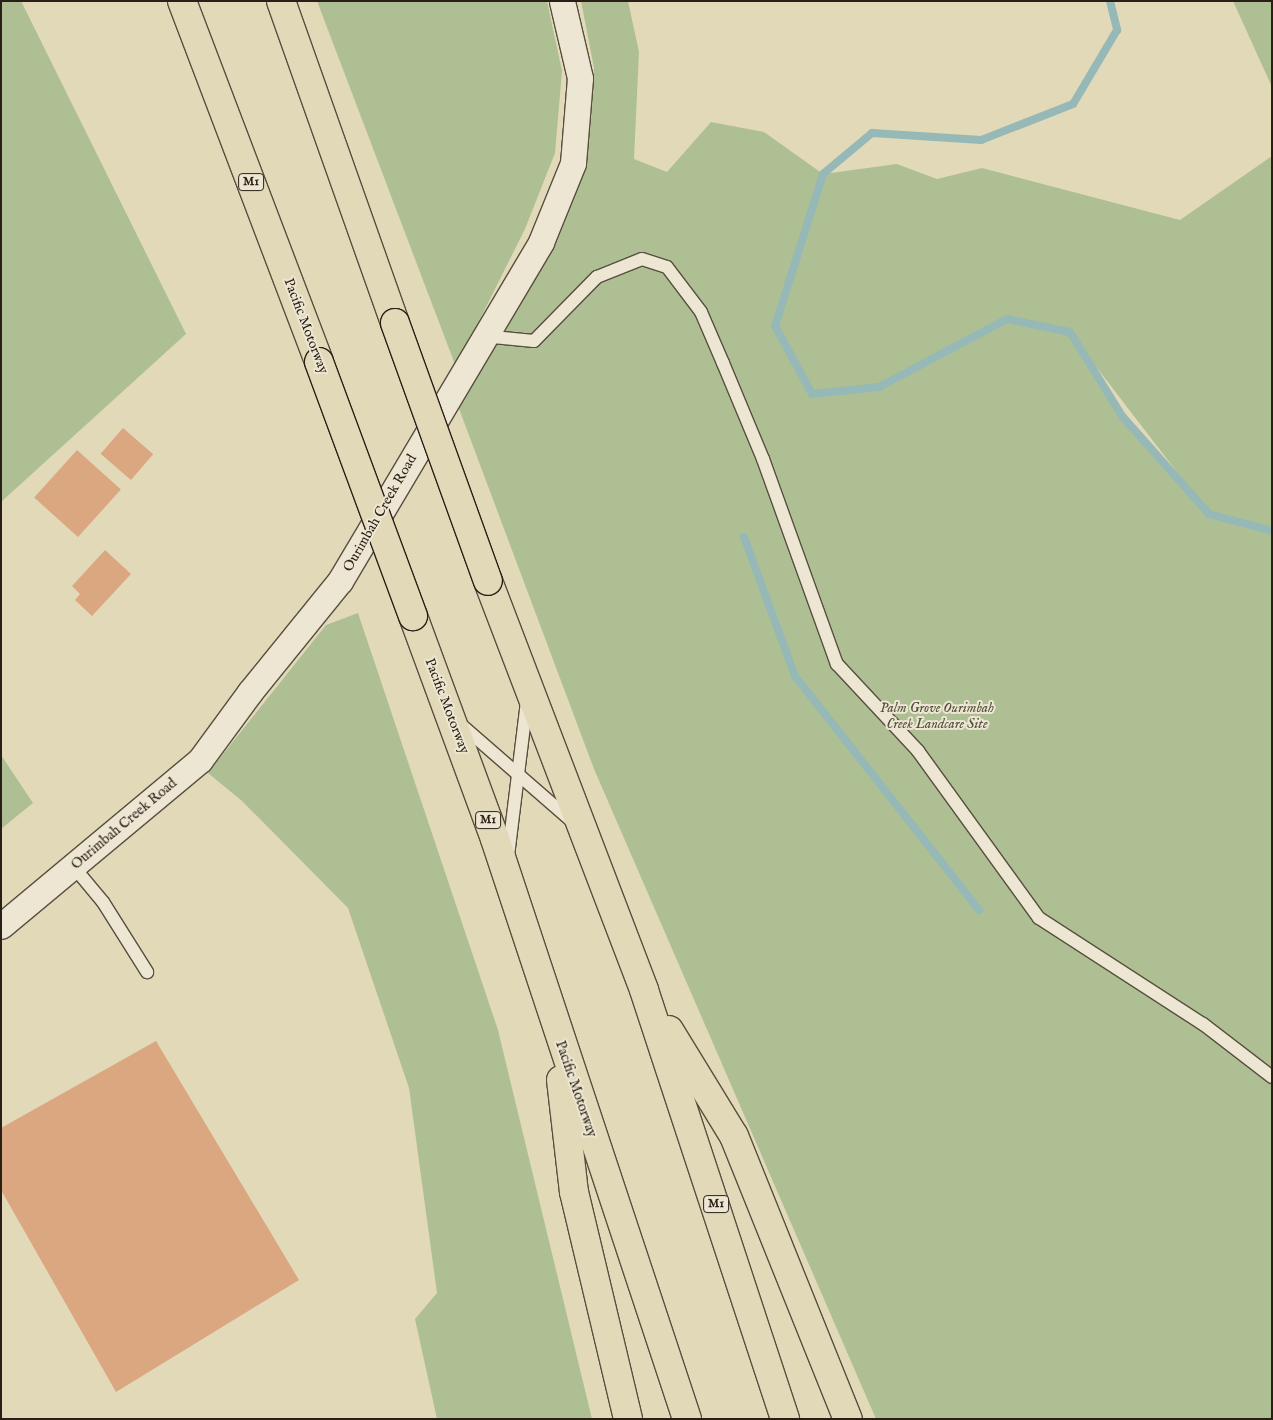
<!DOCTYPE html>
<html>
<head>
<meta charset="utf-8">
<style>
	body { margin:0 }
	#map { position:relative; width:1273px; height:1420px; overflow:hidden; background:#e2d9b9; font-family:"IM FELL English",serif }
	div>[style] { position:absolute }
	.green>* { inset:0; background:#aec093 }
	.stream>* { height:8px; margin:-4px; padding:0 4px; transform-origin:4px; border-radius:4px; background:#96b9b7 }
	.building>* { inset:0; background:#daa780; transform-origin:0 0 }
	.roads { filter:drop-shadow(1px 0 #584e40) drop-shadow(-1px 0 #584e40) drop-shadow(0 1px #584e40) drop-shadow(0 -1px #584e40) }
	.service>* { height:12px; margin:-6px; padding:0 6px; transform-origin:6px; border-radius:6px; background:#ece6d2 }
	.minor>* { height:25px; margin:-12.5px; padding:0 12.5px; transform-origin:12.5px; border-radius:12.5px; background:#ece6d2 }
	.motorway>* { height:28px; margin:-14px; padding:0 14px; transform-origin:14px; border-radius:14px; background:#e2d9b9 }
	.bridges { filter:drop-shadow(1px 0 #2a1f17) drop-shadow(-1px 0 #2a1f17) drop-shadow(0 1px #2a1f17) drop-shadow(0 -1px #2a1f17) }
	.motorway-bridge>* { height:28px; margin:-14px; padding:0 14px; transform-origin:14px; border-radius:14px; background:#e2d9b9 }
	span { translate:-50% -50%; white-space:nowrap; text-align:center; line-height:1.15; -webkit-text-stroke:4px #ece6d2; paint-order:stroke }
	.shield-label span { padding:1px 4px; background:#ece6d2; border:1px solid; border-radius:4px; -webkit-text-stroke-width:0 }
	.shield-label { font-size:12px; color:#2a1f17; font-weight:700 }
	.street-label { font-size:14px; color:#2a1f17 }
	.park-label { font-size:14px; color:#524f3c; font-style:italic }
	.frame { position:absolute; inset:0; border:2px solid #2a1f17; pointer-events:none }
</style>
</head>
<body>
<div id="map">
	<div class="green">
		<div style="clip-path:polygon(1px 1px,21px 1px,186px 334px,1px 502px)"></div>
		<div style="clip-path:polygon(317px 1px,547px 1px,562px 71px,555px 153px,525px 229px,456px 367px)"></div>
		<div style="clip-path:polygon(evenodd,581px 1px,628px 1px,639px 52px,634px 159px,667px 172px,711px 122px,764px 132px,823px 174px,897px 164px,937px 179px,982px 168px,1180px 220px,1272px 156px,1272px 1419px,876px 1419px,594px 769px,458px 406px,585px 161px,594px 68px,581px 1px,1074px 338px,1203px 506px,1122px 416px,1074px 338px)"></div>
		<div style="clip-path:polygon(1233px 1px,1272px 1px,1272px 87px)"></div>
		<div style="clip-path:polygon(358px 613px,498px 1030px,592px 1419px,437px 1419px,415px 1319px,437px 1293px,409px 1088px,348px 908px,242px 801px,208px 773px,326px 625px)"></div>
		<div style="clip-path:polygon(1px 755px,33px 803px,1px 829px)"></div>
	</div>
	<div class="stream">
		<div style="left:1110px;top:1px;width:30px;rotate:76deg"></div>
		<div style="left:1117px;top:30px;width:86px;rotate:120.7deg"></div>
		<div style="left:1073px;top:104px;width:99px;rotate:158.6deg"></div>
		<div style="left:981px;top:140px;width:109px;rotate:-176.3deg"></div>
		<div style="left:872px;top:133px;width:64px;rotate:140.1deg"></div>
		<div style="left:823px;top:174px;width:159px;rotate:107.5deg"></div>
		<div style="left:775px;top:326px;width:77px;rotate:61.4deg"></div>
		<div style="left:812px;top:394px;width:67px;rotate:-6deg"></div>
		<div style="left:879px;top:387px;width:145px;rotate:-28deg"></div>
		<div style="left:1007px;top:319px;width:64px;rotate:11.7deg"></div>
		<div style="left:1070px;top:332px;width:99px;rotate:58.2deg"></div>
		<div style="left:1122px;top:416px;width:131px;rotate:48.4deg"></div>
		<div style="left:1209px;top:514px;width:65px;rotate:15.1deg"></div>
		<div style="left:744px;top:537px;width:148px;rotate:69.9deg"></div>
		<div style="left:795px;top:676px;width:298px;rotate:51.8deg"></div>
	</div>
	<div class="building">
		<div style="left:123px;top:428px;width:40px;height:34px;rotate:41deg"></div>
		<div style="left:77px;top:450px;width:59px;height:64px;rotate:42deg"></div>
		<div style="clip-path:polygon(105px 550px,131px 574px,92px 616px,75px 600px,80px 594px,72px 586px)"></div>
		<div style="clip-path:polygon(156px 1041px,299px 1280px,116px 1392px,1px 1190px,1px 1128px)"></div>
	</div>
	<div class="roads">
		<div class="service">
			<div style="left:486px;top:332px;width:9px;rotate:36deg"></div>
			<div style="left:493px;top:337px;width:41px;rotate:5.6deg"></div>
			<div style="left:534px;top:341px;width:90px;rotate:-45.5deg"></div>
			<div style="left:597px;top:277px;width:48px;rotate:-21.8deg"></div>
			<div style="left:642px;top:259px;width:26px;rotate:18deg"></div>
			<div style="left:667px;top:267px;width:56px;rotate:52.9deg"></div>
			<div style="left:701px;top:312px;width:56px;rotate:66.7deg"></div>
			<div style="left:723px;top:363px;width:104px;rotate:67.4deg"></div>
			<div style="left:763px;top:459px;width:218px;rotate:70.2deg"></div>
			<div style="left:837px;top:664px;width:119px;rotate:47deg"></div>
			<div style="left:918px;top:751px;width:206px;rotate:54.1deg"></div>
			<div style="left:1039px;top:918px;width:195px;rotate:32.9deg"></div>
			<div style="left:1203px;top:1024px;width:87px;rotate:37.5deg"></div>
			<div style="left:459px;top:723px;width:152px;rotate:41deg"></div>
			<div style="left:508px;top:856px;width:155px;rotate:-83deg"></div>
			<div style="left:73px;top:866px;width:47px;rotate:50.2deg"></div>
			<div style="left:103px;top:902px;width:83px;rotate:57.8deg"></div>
		</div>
		<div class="minor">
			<div style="left:1px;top:926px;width:259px;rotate:-39.8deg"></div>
			<div style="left:200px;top:760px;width:84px;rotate:-53.7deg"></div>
			<div style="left:250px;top:692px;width:143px;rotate:-51deg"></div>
			<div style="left:340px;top:581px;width:394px;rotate:-59.3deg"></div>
			<div style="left:541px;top:242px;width:85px;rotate:-67.9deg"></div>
			<div style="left:573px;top:163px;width:85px;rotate:-85.3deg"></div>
			<div style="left:580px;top:78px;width:79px;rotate:-103.2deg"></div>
		</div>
		<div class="motorway">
			<div style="left:182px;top:1px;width:386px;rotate:69.2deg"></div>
			<div style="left:281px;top:1px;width:342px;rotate:70.5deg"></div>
			<div style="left:488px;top:581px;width:438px;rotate:69.1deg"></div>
			<div style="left:644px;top:990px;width:452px;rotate:71.8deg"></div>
			<div style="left:413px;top:616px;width:238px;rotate:69.8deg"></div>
			<div style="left:495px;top:839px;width:611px;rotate:71.68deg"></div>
			<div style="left:669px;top:1030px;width:124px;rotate:58.5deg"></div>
			<div style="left:734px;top:1136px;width:305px;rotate:68.1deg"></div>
			<div style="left:561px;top:1080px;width:113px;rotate:83.4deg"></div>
			<div style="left:574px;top:1192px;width:233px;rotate:76.6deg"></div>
		</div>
	</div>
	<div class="bridges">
		<div class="motorway-bridge">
			<div style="left:395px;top:323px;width:274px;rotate:70.2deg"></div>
			<div style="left:319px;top:362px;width:271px;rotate:69.7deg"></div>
		</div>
	</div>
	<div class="shield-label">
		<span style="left:251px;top:182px">M1</span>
		<span style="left:488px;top:820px">M1</span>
		<span style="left:716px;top:1204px">M1</span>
	</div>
	<div class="street-label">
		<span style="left:306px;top:326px;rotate:69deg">Pacific Motorway</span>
		<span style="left:380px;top:513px;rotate:-60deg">Ourimbah Creek Road</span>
		<span style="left:447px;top:706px;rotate:69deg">Pacific Motorway</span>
		<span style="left:124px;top:824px;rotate:-40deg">Ourimbah Creek Road</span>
		<span style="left:576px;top:1089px;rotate:71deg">Pacific Motorway</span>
	</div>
	<div class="park-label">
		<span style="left:937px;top:716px">Palm Grove Ourimbah<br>Creek Landcare Site</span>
	</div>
	<div class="frame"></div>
</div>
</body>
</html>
